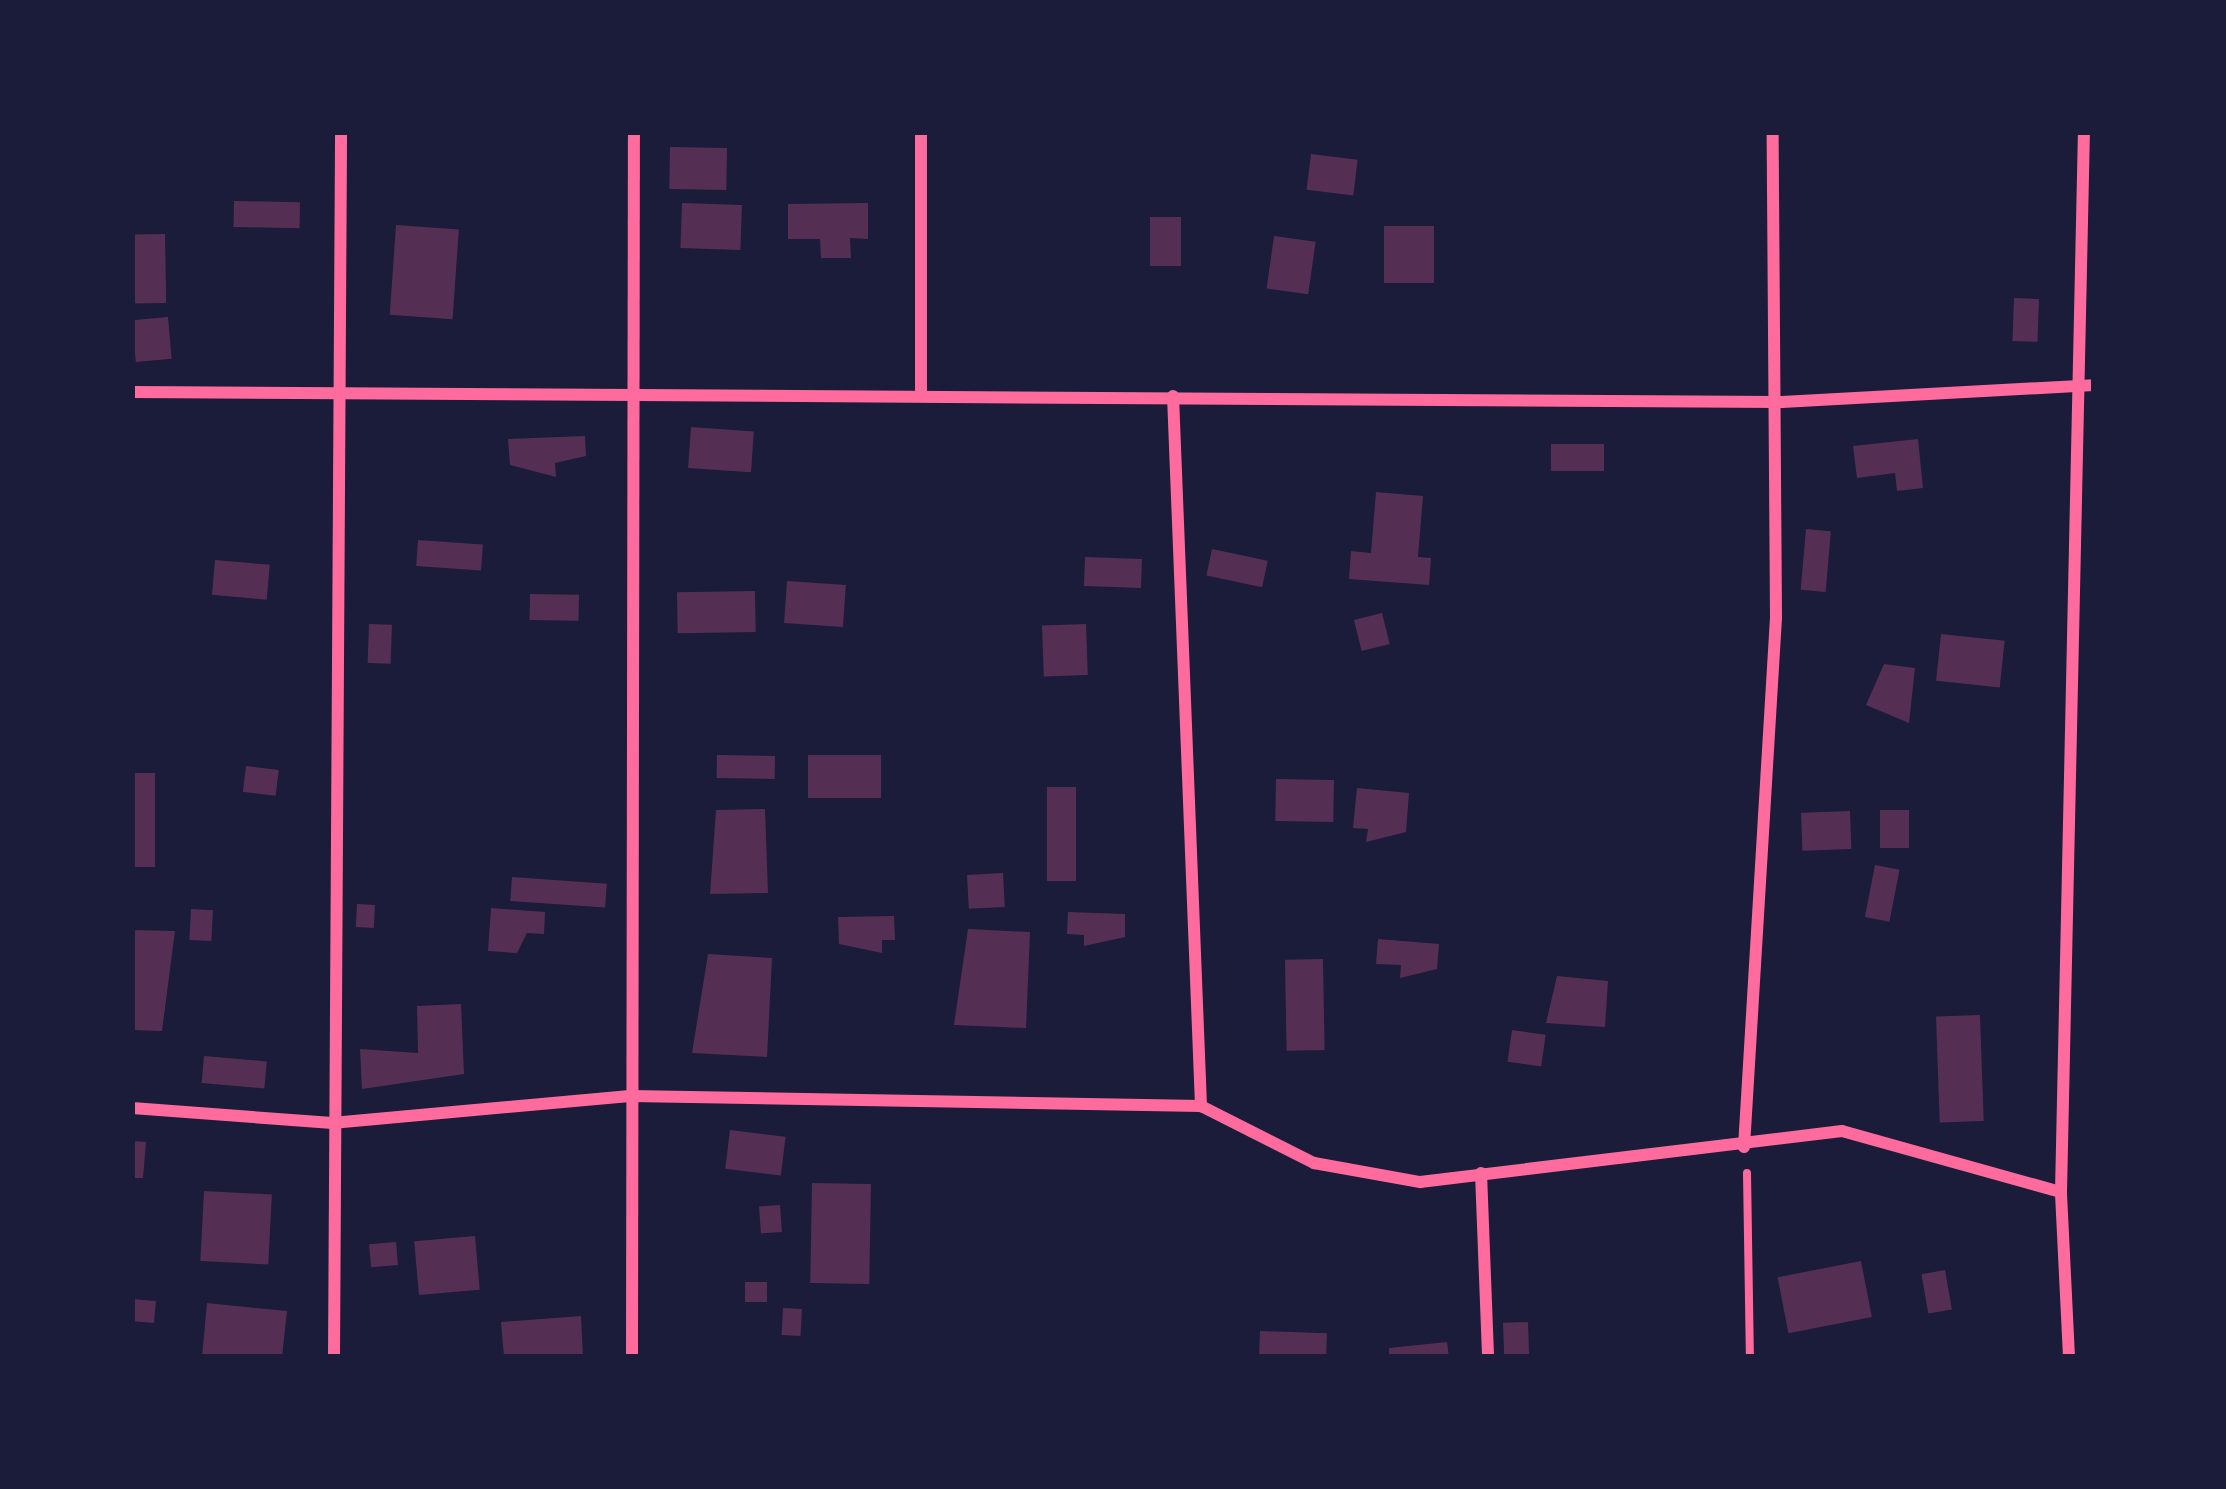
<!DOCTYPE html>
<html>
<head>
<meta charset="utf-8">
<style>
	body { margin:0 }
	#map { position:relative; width:2226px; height:1489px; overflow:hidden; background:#1b1b3a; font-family:Helvetica,sans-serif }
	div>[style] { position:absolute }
	.building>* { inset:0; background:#542f53; transform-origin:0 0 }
	.path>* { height:8px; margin:-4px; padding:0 4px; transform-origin:4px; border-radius:4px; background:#ff6b9d }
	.minor>* { height:12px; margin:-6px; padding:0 6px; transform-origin:6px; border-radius:6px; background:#ff6b9d }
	span { translate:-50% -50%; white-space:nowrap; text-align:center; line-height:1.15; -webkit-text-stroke:12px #1b1b3a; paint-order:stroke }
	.frame { position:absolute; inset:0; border:135px solid #1b1b3a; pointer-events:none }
</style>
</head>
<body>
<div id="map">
	<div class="building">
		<div style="left:670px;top:147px;width:57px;height:42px;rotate:1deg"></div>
		<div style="left:1311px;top:154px;width:47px;height:36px;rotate:7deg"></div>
		<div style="left:234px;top:201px;width:66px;height:26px;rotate:1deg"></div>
		<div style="left:682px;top:203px;width:60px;height:45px;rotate:2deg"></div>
		<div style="clip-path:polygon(868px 203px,868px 239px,850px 238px,851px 258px,821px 258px,820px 239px,788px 239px,788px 204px)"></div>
		<div style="left:1181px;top:217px;width:49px;height:31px;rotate:90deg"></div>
		<div style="left:396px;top:225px;width:63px;height:90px;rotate:4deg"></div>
		<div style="left:1434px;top:226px;width:57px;height:50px;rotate:90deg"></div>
		<div style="left:165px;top:234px;width:69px;height:33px;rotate:89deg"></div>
		<div style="left:1274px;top:236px;width:42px;height:53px;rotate:8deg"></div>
		<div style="left:2014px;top:298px;width:25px;height:43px;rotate:2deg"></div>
		<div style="left:168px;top:317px;width:42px;height:36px;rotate:85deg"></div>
		<div style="left:691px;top:427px;width:63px;height:41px;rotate:4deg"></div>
		<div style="clip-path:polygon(585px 436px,586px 456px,555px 463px,556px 477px,510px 465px,508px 439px)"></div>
		<div style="clip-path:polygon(1918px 439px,1923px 488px,1897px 491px,1895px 473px,1857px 478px,1853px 446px)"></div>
		<div style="left:1604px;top:444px;width:27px;height:53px;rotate:90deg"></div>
		<div style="clip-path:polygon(1376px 492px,1423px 496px,1418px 557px,1431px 558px,1429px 585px,1349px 579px,1351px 551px,1371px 553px)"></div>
		<div style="left:1806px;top:529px;width:25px;height:61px;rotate:5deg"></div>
		<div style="left:418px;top:540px;width:65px;height:26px;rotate:4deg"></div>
		<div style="left:1212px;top:549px;width:57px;height:27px;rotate:12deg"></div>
		<div style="left:1085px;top:557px;width:57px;height:29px;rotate:2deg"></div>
		<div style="left:215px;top:560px;width:55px;height:35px;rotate:5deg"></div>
		<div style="left:787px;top:581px;width:59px;height:42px;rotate:4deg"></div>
		<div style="left:755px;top:591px;width:41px;height:78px;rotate:89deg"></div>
		<div style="left:530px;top:594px;width:49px;height:26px;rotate:1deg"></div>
		<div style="left:1382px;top:613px;width:32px;height:29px;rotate:76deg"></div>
		<div style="left:369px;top:624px;width:23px;height:39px;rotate:2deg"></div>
		<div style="left:1086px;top:624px;width:51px;height:44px;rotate:88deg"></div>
		<div style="left:1941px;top:634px;width:64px;height:47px;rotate:6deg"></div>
		<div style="clip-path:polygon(1884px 664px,1915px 668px,1909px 723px,1866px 705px)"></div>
		<div style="left:717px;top:755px;width:58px;height:23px;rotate:1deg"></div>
		<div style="left:808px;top:755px;width:73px;height:43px"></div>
		<div style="left:246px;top:766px;width:33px;height:26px;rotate:7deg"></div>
		<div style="left:132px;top:773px;width:23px;height:94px"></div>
		<div style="left:1276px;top:779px;width:58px;height:42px;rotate:1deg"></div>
		<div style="left:1047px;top:787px;width:29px;height:94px"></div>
		<div style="clip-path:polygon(1357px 788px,1409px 793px,1406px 832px,1366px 842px,1368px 829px,1353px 828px)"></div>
		<div style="clip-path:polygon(765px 809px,768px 893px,710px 894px,716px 810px)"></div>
		<div style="left:1880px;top:810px;width:29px;height:38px"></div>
		<div style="left:1850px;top:811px;width:38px;height:49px;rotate:88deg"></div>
		<div style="left:1875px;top:865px;width:25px;height:53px;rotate:11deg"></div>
		<div style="left:1003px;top:873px;width:34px;height:36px;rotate:87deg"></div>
		<div style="left:512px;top:877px;width:95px;height:24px;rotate:4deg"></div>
		<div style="left:357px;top:904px;width:18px;height:23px;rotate:3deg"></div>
		<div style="clip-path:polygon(491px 908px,545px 912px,544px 934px,527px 933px,517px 953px,488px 951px)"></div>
		<div style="left:191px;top:909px;width:22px;height:31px;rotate:3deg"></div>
		<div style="clip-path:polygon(1068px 912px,1125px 914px,1125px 937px,1084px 946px,1084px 935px,1067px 934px)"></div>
		<div style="clip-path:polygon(894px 916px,895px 940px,882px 940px,882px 953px,839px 944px,838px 917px)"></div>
		<div style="clip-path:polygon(968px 929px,1030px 932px,1026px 1028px,954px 1025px)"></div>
		<div style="clip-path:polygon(132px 930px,175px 931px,162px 1031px,132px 1030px)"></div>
		<div style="clip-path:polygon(1378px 939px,1439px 944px,1437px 969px,1400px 978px,1401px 965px,1376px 964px)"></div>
		<div style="clip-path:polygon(708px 954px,772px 958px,767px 1057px,692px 1053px)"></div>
		<div style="left:1323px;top:959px;width:91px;height:38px;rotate:89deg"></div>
		<div style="clip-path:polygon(1557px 976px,1608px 981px,1605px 1027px,1546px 1023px)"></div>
		<div style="clip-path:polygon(461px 1004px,464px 1074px,362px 1089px,360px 1049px,418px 1053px,417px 1006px)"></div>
		<div style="left:1980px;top:1015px;width:106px;height:44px;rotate:88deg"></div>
		<div style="left:1512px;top:1030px;width:34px;height:32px;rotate:8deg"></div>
		<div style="left:204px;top:1056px;width:63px;height:27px;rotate:5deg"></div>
		<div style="left:730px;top:1130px;width:56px;height:39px;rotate:7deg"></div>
		<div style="clip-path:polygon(132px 1141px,146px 1142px,143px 1178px,132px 1178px)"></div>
		<div style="left:812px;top:1183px;width:59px;height:100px;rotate:1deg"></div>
		<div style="left:204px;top:1191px;width:68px;height:70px;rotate:3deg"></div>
		<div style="left:780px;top:1205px;width:27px;height:21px;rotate:86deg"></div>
		<div style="left:475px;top:1236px;width:54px;height:61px;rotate:85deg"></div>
		<div style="left:396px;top:1242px;width:23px;height:27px;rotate:85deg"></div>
		<div style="left:1861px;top:1261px;width:57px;height:85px;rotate:79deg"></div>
		<div style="left:1945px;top:1270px;width:40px;height:24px;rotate:80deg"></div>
		<div style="left:745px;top:1282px;width:22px;height:20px"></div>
		<div style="left:132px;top:1299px;width:24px;height:22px;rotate:5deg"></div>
		<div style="clip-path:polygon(207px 1303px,287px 1311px,282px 1357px,202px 1357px)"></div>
		<div style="left:783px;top:1308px;width:19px;height:27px;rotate:3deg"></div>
		<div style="clip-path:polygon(581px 1316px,583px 1357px,504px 1357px,501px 1322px)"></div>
		<div style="left:1528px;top:1322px;width:34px;height:25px;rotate:88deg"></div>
		<div style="left:1260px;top:1331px;width:67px;height:26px;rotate:2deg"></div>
		<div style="clip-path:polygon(1447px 1342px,1449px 1357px,1389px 1357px,1389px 1348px)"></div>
	</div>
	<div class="path">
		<div style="left:1747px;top:1173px;width:184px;rotate:89.1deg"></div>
	</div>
	<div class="minor">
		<div style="left:921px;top:132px;width:263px;rotate:90deg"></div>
		<div style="left:132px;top:392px;width:1650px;rotate:0.35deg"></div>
		<div style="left:1782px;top:402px;width:312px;rotate:-3.1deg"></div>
		<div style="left:1173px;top:396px;width:711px;rotate:87.74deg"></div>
		<div style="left:132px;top:1108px;width:201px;rotate:4.3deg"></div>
		<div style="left:332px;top:1123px;width:299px;rotate:-5.2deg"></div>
		<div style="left:630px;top:1096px;width:571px;rotate:1deg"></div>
		<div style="left:1201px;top:1106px;width:127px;rotate:26.8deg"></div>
		<div style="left:1314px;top:1163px;width:108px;rotate:10.2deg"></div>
		<div style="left:1420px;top:1182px;width:425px;rotate:-6.9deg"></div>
		<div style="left:1842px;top:1131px;width:227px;rotate:15.6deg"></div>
		<div style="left:1744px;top:1147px;width:530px;rotate:-86.54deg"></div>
		<div style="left:1776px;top:618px;width:486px;rotate:-90.4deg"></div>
		<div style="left:1481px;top:1173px;width:184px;rotate:87.8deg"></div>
		<div style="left:334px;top:1357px;width:1225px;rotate:-89.67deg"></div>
		<div style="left:632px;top:1357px;width:1225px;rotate:-89.91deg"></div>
		<div style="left:2069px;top:1357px;width:165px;rotate:-92.8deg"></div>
		<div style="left:2061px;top:1192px;width:1060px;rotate:-88.76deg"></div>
	</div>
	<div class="frame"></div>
</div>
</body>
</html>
